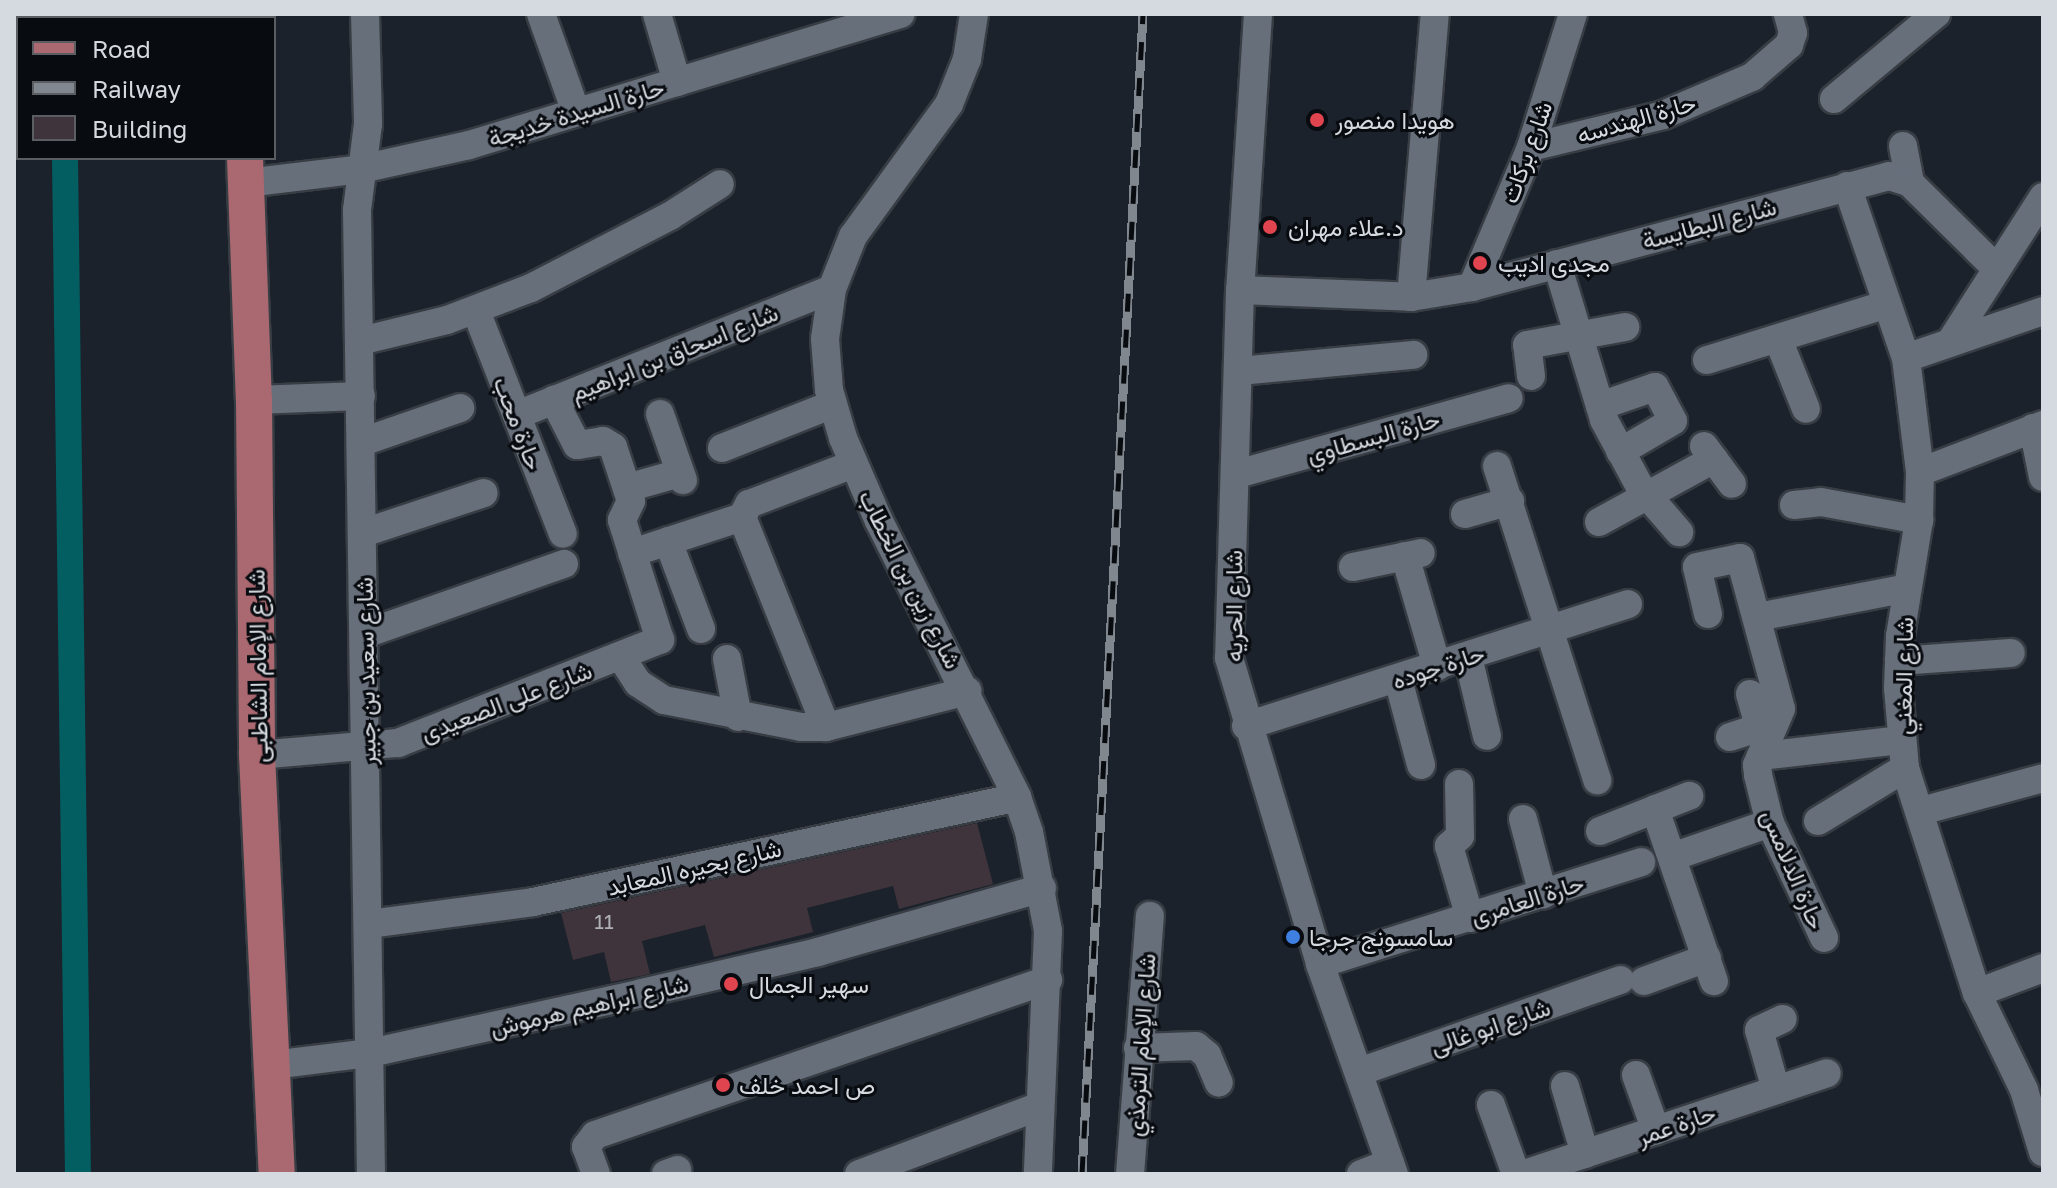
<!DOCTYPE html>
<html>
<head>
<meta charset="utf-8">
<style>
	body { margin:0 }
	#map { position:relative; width:2057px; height:1188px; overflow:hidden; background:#1b222b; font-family:"Golos Text",Vazirmatn,sans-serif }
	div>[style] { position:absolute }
	.canal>* { height:26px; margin:-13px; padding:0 13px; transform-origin:13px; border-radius:13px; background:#035e62 }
	.building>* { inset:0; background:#3f343c }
	.roads { filter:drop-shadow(2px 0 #383d44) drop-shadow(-2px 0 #383d44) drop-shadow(0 2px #383d44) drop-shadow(0 -2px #383d44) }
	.minor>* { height:28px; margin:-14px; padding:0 14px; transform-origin:14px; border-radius:14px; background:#676f7b }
	.major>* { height:36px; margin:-18px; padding:0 18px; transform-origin:18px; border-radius:18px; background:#aa6870 }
	.rail>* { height:9px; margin-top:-4.5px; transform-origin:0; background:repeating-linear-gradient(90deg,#080b0f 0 18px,#81878e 0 36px); box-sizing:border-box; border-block:2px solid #81878e }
	.dots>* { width:22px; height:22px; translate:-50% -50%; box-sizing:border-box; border:4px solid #080b0f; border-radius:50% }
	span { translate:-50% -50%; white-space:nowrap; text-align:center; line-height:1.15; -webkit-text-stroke:6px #080b0f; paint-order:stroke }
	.number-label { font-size:20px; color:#b0b0b7 }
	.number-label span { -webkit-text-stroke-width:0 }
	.street-label { font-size:24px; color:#d5dae0 }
	.poi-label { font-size:24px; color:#d5dae0 }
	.left { translate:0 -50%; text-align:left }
	.frame { position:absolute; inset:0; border:16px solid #d5dae0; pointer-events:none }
	.legend { position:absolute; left:16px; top:16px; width:260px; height:144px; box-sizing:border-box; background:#080b0f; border:2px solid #5a5e63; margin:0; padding:10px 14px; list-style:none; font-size:24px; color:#d5dae0 }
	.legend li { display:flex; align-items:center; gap:16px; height:40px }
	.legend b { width:40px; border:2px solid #5a5e63 }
</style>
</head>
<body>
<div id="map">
	<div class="canal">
		<div style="left:63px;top:14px;width:4px;rotate:90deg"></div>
		<div style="left:65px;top:158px;width:1016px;rotate:89.27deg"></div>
	</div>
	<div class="building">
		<div style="clip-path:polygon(977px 823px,993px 884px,899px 909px,893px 886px,807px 908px,813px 932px,714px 957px,705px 925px,642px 941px,650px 974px,611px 982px,604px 952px,573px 960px,561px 913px)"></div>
	</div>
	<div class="roads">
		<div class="minor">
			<div style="left:365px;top:14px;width:110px;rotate:88.4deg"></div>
			<div style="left:368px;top:124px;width:87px;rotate:97.3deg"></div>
			<div style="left:357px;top:210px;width:964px;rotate:89.17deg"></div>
			<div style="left:541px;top:14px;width:104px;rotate:70.3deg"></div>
			<div style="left:657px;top:14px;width:71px;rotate:73.6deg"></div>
			<div style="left:974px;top:14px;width:46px;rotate:98.8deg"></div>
			<div style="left:967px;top:59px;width:48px;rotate:111.8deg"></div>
			<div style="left:949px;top:104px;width:163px;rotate:126deg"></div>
			<div style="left:853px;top:236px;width:57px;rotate:111.6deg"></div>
			<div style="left:832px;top:289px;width:50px;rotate:98deg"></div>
			<div style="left:825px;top:339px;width:51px;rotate:85.5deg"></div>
			<div style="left:829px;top:390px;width:50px;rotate:73.7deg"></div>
			<div style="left:843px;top:438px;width:90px;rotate:66.6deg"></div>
			<div style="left:879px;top:521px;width:309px;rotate:63.4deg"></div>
			<div style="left:1017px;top:797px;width:37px;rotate:71deg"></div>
			<div style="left:1029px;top:832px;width:101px;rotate:79.1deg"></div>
			<div style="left:1048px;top:931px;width:243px;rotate:92.4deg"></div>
			<div style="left:1258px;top:14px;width:277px;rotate:93.7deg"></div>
			<div style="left:1240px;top:290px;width:368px;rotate:91.7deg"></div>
			<div style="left:1229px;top:658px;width:319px;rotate:73.4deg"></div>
			<div style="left:1320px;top:964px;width:223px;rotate:70.6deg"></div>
			<div style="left:1834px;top:99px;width:133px;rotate:-39.8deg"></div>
			<div style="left:1903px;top:146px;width:38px;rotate:79deg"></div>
			<div style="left:1531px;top:147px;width:136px;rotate:-13.6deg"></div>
			<div style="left:1663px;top:115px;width:97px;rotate:-23.1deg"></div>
			<div style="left:1752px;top:77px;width:49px;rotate:-40.9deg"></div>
			<div style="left:1789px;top:45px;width:13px;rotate:-72deg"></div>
			<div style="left:1793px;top:33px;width:20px;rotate:-105deg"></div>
			<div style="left:246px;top:183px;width:116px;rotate:-6.9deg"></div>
			<div style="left:361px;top:169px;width:111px;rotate:-12.5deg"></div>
			<div style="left:469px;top:145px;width:451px;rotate:-16.9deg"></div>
			<div style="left:1847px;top:186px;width:182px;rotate:71.1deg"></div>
			<div style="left:1906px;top:358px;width:115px;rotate:83deg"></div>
			<div style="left:1920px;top:472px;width:48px;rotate:91.2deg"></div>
			<div style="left:1919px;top:520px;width:118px;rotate:99.3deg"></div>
			<div style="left:1900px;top:636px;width:52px;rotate:92.2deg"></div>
			<div style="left:1898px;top:688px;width:80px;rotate:85deg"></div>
			<div style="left:1905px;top:768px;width:236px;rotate:72.3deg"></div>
			<div style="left:1977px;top:993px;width:108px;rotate:64.1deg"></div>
			<div style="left:2024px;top:1090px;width:65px;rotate:73deg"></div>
			<div style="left:1557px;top:264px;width:163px;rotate:73.2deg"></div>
			<div style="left:1604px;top:420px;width:76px;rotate:61.8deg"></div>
			<div style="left:1640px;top:487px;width:60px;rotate:49.1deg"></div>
			<div style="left:1472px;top:287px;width:152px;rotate:-67.1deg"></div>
			<div style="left:1531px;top:147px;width:139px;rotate:-72.5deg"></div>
			<div style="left:1240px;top:290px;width:171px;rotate:2.3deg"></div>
			<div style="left:1411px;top:297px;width:62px;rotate:-9.3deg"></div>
			<div style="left:1472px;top:287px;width:432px;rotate:-14.9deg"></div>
			<div style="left:1889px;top:176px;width:22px;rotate:18deg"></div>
			<div style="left:1910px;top:183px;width:122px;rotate:44.7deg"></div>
			<div style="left:1411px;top:297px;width:284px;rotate:-85.2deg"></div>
			<div style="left:476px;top:311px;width:239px;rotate:68.7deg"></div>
			<div style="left:1778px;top:339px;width:75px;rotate:68.2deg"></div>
			<div style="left:360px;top:341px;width:89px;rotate:-13.6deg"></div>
			<div style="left:447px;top:320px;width:90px;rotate:-20.9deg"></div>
			<div style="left:531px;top:288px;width:157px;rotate:-27.4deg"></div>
			<div style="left:670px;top:216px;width:59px;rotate:-32.6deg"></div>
			<div style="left:1951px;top:341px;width:171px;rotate:-57.4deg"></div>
			<div style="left:1906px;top:358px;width:145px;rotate:-18.9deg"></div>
			<div style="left:1707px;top:360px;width:186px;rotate:-17.2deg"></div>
			<div style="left:1239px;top:371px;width:175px;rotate:-5.3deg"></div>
			<div style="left:1531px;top:376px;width:31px;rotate:-97deg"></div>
			<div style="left:1527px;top:345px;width:100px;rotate:-10.4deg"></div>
			<div style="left:254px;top:400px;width:107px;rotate:-2.1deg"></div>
			<div style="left:1600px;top:406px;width:58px;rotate:-19.1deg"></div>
			<div style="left:1655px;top:387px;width:38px;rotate:62deg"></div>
			<div style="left:1673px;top:421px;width:61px;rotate:149.7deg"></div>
			<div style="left:660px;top:414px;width:70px;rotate:70.8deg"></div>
			<div style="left:517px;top:415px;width:339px;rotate:-21.8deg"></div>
			<div style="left:2033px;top:428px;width:50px;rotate:78.5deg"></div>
			<div style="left:362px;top:442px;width:104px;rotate:-19.1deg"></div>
			<div style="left:1704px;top:446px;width:47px;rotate:53.6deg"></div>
			<div style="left:722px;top:448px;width:119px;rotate:-21.6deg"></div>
			<div style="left:1497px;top:466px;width:330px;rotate:72.3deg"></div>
			<div style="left:1920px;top:472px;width:132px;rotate:-20.9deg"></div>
			<div style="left:1237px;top:474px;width:282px;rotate:-15.6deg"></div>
			<div style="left:627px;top:488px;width:55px;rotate:-15.8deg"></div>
			<div style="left:1794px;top:505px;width:27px;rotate:-6deg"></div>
			<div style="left:1821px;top:502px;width:100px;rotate:10.4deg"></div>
			<div style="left:1465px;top:514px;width:47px;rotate:-16.1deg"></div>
			<div style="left:742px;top:517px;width:226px;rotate:68.2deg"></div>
			<div style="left:1599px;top:522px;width:131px;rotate:-28.7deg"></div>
			<div style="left:363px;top:533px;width:127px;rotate:-18.3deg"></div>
			<div style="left:668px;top:541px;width:94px;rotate:69.4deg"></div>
			<div style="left:632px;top:553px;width:116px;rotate:-18.1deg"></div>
			<div style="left:742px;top:517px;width:15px;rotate:-62deg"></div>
			<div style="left:749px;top:504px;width:112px;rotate:-20.9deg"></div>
			<div style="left:1405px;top:556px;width:115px;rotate:73.8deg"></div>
			<div style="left:1353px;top:567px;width:69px;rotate:-11.6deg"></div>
			<div style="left:1708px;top:614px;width:48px;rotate:-103.2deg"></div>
			<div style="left:1697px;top:567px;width:44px;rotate:-11.8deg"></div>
			<div style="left:1740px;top:558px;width:156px;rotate:74.8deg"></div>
			<div style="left:1781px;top:709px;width:61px;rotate:113.2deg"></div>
			<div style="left:1757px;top:765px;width:10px;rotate:84deg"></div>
			<div style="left:1758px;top:775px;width:49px;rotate:76deg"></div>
			<div style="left:1770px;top:823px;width:127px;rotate:64.8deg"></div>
			<div style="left:1757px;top:617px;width:153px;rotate:-10.9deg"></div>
			<div style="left:365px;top:634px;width:211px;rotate:-19.4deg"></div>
			<div style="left:621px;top:657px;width:31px;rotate:57deg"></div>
			<div style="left:638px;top:683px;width:31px;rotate:33deg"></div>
			<div style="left:664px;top:700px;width:140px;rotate:11.1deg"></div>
			<div style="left:801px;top:727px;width:25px"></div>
			<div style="left:826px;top:727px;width:146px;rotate:-14.3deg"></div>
			<div style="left:1468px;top:657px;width:81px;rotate:76.5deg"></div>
			<div style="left:727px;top:659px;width:59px;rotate:79.3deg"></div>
			<div style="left:1899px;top:661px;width:112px;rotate:-4.1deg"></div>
			<div style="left:1398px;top:679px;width:89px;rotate:75deg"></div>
			<div style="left:1750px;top:694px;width:55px;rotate:74.2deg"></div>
			<div style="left:1246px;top:726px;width:401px;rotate:-17.7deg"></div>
			<div style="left:1730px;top:737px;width:32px;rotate:-18deg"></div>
			<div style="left:257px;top:755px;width:142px;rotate:-4.9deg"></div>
			<div style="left:398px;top:743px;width:282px;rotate:-21.5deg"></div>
			<div style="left:660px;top:640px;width:126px;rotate:-107.6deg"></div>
			<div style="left:622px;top:520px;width:21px;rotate:-65deg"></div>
			<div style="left:631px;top:501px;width:57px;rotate:-108.4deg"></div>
			<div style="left:613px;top:447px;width:12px;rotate:-149deg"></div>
			<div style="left:603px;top:441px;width:26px;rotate:171deg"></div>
			<div style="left:577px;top:445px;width:51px;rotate:-117.1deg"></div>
			<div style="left:1761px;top:756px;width:141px;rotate:-6.5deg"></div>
			<div style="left:1459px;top:784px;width:52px;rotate:88.9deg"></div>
			<div style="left:1460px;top:836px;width:15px;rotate:138deg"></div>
			<div style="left:1449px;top:846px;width:75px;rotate:73.7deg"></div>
			<div style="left:1655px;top:809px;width:182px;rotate:71.1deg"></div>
			<div style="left:1921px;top:811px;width:126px;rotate:-15.1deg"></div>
			<div style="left:1523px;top:819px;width:78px;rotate:75.1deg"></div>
			<div style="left:1818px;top:821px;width:102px;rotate:-31.3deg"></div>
			<div style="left:1600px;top:831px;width:96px;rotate:-21.5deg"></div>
			<div style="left:1672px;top:857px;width:104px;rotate:-19.1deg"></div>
			<div style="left:369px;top:924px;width:165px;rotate:-7.6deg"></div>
			<div style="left:533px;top:902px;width:495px;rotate:-12.2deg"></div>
			<div style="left:1320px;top:964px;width:337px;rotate:-17.6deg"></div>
			<div style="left:1644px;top:981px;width:67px;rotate:-20.1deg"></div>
			<div style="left:1977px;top:993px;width:71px;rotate:-20.7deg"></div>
			<div style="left:1138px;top:1048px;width:58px;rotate:-2deg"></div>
			<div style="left:1196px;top:1046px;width:14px;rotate:39deg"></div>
			<div style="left:1207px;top:1055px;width:30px;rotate:67deg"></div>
			<div style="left:272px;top:1065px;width:99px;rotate:-7deg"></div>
			<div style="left:370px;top:1053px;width:279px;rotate:-12.4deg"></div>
			<div style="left:642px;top:993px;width:181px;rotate:-13.1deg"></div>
			<div style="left:818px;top:952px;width:233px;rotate:-15.9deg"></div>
			<div style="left:1359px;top:1072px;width:277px;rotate:-19.4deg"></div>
			<div style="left:1636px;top:1075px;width:59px;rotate:70.3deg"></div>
			<div style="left:1565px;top:1086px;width:71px;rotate:73.6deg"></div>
			<div style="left:1776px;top:1090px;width:62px;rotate:-105.8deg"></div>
			<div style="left:1759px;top:1030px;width:26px;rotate:-25deg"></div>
			<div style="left:1491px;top:1105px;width:73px;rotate:70.1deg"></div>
			<div style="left:596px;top:1174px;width:29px;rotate:-110deg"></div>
			<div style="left:586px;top:1147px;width:15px;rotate:-53deg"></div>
			<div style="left:595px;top:1135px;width:479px;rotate:-18.9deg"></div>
			<div style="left:666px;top:1174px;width:12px;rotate:-20deg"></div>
			<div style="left:859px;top:1174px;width:193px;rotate:-20.6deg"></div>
			<div style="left:1130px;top:1174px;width:259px;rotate:-85.6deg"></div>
			<div style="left:1361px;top:1174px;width:31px;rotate:-21deg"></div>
			<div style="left:1524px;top:1174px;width:319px;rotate:-18.4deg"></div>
		</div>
		<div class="major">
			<div style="left:242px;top:14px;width:4px;rotate:90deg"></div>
			<div style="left:245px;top:158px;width:242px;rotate:87.9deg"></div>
			<div style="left:254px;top:400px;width:355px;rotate:89.5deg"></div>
			<div style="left:257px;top:755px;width:419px;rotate:87.3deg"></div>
		</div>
	</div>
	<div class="rail">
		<div style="left:1082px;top:1174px;width:1162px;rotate:-86.99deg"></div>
	</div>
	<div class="dots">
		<div style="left:1317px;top:120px;background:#e0444e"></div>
		<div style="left:1270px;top:227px;background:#e0444e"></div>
		<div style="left:1480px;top:263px;background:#e0444e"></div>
		<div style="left:1293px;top:937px;background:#3f7fe0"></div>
		<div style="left:731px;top:984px;background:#e0444e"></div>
		<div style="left:723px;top:1085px;background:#e0444e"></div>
	</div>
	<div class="number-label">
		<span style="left:604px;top:921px">11</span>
	</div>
	<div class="street-label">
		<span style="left:576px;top:112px;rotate:-17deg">حارة السيدة خديجة</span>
		<span style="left:1636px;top:118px;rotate:-16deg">حارة الهندسه</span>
		<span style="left:1526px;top:152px;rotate:-70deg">شارع بركات</span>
		<span style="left:1709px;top:223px;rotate:-15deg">شارع البطايسة</span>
		<span style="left:674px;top:352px;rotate:-22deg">شارع اسحاق بن ابراهيم</span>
		<span style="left:519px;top:423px;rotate:69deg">حارة محب</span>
		<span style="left:1373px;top:436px;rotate:-16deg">حارة البسطاوي</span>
		<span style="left:911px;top:579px;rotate:63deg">شارع زين بن الخطاب</span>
		<span style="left:1233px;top:606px;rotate:-90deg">شارع الحريه</span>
		<span style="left:257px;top:666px;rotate:-91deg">شارع الإمام الشاطبى</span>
		<span style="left:1438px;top:666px;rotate:-18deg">حارة جوده</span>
		<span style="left:365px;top:671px;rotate:-91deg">شارع سعيد بن جبير</span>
		<span style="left:1903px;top:676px;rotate:-89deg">شارع المغني</span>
		<span style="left:506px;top:701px;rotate:-21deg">شارع على الصعيدى</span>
		<span style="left:694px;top:867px;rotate:-13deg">شارع بحيره المعابد</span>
		<span style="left:1794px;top:869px;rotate:67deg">حارة الدلامس</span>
		<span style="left:1527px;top:899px;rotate:-18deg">حارة العامرى</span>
		<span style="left:589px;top:1005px;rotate:-13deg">شارع ابراهيم هرموش</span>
		<span style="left:1490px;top:1026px;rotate:-19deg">شارع ابو غالى</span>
		<span style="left:1140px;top:1045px;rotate:-86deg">شارع الإمام الترمذي</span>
		<span style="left:1676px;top:1124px;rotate:-19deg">حارة عمر</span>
	</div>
	<div class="poi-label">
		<span class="left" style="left:1335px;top:120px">هويدا منصور</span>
		<span class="left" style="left:1288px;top:227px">د.علاء مهران</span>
		<span class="left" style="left:1498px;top:263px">مجدى اديب</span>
		<span class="left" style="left:1309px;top:937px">سامسونج جرجا</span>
		<span class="left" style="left:749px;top:984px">سهير الجمال</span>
		<span class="left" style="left:739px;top:1085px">ص احمد خلف</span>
	</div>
	<div class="frame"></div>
	<ul class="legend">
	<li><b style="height:10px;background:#aa6870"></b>Road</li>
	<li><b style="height:10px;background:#81878e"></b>Railway</li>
	<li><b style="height:22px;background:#3f343c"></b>Building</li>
	</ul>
</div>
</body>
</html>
